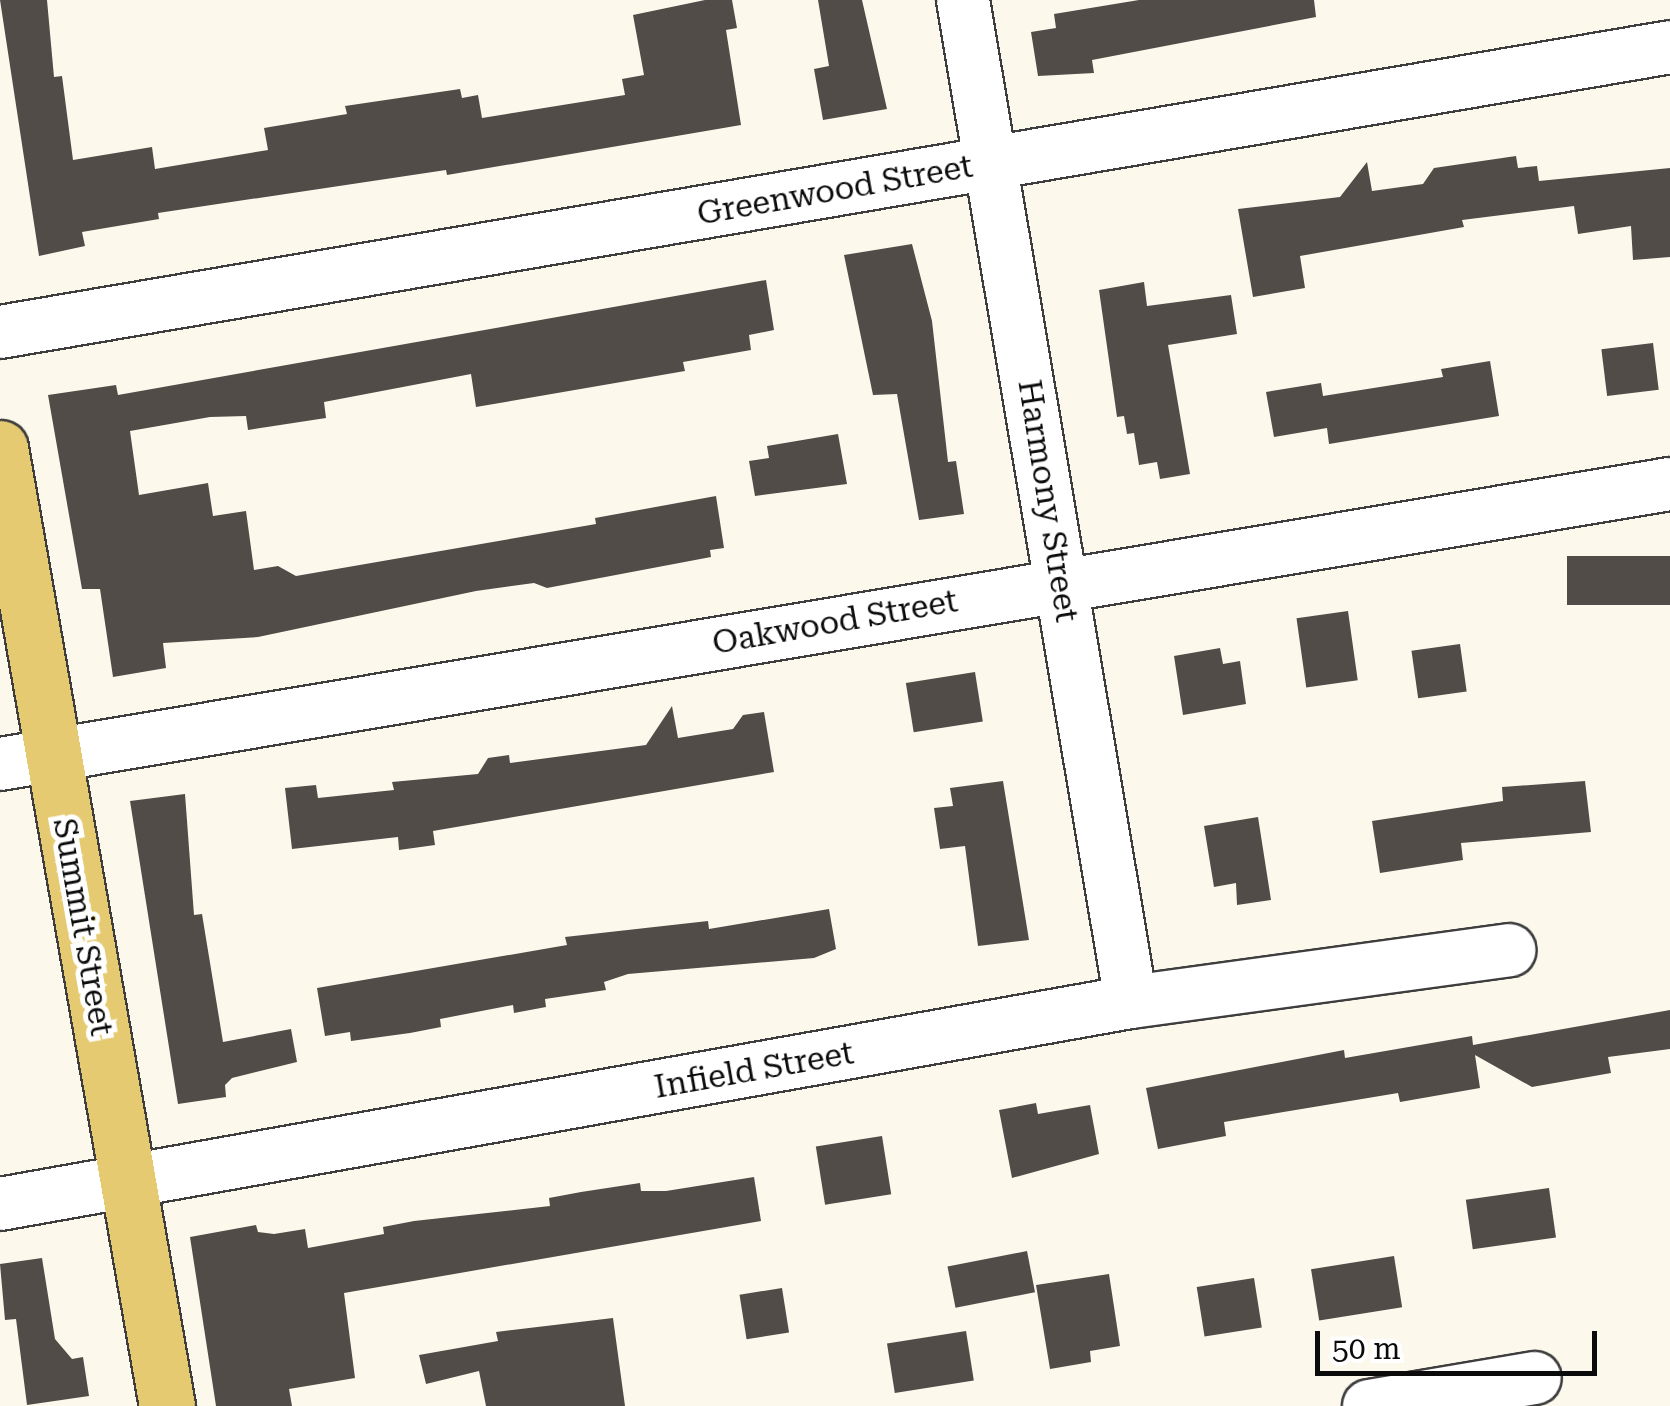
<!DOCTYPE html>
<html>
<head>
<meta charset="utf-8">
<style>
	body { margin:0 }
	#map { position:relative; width:1670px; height:1406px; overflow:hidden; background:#fcf9ec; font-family:"Roboto Serif",serif }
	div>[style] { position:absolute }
	.building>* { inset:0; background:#524c49; transform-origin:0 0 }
	.roads { filter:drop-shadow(2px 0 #3e3e3e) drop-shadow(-2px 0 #3e3e3e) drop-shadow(0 2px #3e3e3e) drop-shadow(0 -2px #3e3e3e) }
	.minor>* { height:52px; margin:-26px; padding:0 26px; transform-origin:26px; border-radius:26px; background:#fff }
	.major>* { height:55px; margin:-27.5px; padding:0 27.5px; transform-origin:27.5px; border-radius:27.5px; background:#e6ca72 }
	span { translate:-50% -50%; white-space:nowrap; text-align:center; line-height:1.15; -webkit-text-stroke:10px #fff; paint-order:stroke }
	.street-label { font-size:32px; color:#0b0b0b }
	.scale { position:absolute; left:1315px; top:1331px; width:282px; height:45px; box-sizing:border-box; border:5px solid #0b0b0b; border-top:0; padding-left:12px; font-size:30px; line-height:35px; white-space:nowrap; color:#0b0b0b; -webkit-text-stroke:8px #fff; paint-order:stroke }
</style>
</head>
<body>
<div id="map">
	<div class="building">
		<div style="clip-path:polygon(0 0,47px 0,54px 77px,62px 76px,73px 160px,152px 147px,155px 169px,268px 150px,264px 128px,347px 114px,345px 106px,460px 89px,462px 98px,478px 95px,482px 118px,625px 95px,622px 79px,644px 75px,633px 15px,705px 0,732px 0,737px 28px,726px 30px,741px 125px,447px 175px,446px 170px,158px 213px,159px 219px,82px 232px,85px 246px,39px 256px)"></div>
		<div style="clip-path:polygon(818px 0,862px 0,887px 109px,823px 120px,814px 69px,829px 66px)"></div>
		<div style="clip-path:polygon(1139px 0,1314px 0,1316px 17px,1092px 60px,1094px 73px,1038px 76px,1031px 32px,1056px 28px,1054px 14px)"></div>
		<div style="clip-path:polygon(1516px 156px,1518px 168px,1537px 166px,1539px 181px,1670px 168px,1670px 257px,1633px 260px,1631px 226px,1578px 234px,1574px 206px,1462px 220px,1464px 227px,1300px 256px,1305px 288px,1253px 297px,1238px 209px,1340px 197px,1367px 162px,1372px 191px,1423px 184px,1434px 168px)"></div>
		<div style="clip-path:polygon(912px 244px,932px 321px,948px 462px,956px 461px,964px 514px,919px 520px,897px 394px,873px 395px,844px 255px)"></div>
		<div style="clip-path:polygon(766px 280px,774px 330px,749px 335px,751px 350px,683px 362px,685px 371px,476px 407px,471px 374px,324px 402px,326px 418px,248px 430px,246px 416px,210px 417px,130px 431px,139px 495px,208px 483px,213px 516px,246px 511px,254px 570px,278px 566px,296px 576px,596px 524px,595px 518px,716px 496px,724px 548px,710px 550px,711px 557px,547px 588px,534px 583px,476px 591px,258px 637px,163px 643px,166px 668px,113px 677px,100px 589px,82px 589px,48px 395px,116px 385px,118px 395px)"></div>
		<div style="clip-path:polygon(1144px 282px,1147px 306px,1231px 295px,1237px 334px,1168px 345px,1190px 474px,1160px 479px,1157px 462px,1139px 465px,1134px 433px,1127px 434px,1124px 416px,1117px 417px,1099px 290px)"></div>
		<div style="left:1653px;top:343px;width:47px;height:52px;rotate:83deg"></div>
		<div style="clip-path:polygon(1490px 361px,1499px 416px,1329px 444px,1327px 428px,1274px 437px,1266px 392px,1321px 383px,1323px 396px,1443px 377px,1441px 369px)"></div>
		<div style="clip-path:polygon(838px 434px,847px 484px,755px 496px,749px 461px,769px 458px,767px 446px)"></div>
		<div style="left:1670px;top:556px;width:49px;height:103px;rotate:90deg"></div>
		<div style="left:1348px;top:611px;width:70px;height:52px;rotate:82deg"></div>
		<div style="left:1460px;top:644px;width:48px;height:49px;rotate:82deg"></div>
		<div style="clip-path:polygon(1220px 648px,1223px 664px,1240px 661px,1246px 704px,1183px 715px,1174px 656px)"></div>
		<div style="left:975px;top:672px;width:50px;height:70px;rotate:81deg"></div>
		<div style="clip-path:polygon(672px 706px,678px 738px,733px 729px,743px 715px,764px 712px,774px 772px,433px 831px,435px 845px,399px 850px,398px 837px,292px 849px,285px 788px,316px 785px,318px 798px,394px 790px,392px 782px,478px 774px,488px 758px,509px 755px,510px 763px,646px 745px)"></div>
		<div style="clip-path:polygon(1003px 781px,1029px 940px,978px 946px,965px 846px,940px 849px,934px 808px,953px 806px,950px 788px)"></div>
		<div style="clip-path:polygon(1585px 781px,1591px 832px,1461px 843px,1463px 860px,1380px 873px,1372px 821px,1503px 801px,1502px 787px)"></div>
		<div style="clip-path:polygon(185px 794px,194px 915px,202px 914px,223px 1042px,291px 1029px,297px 1062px,232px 1078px,225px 1085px,226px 1097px,178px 1104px,130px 801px)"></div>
		<div style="clip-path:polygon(1258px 817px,1271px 900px,1237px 905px,1236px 883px,1214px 887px,1204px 826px)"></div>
		<div style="clip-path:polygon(829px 909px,836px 949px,814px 958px,628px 974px,604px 982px,606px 990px,545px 999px,546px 1007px,514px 1013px,513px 1005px,440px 1019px,441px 1027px,410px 1033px,351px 1041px,350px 1032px,325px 1036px,317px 988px,567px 945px,565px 937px,708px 921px,709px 929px)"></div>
		<div style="clip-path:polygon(1670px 1010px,1670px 1049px,1608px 1057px,1611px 1073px,1532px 1087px,1475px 1055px,1480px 1088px,1400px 1102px,1398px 1093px,1224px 1122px,1226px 1136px,1158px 1149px,1146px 1088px,1344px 1050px,1345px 1058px,1472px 1036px,1473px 1045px)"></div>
		<div style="clip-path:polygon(1036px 1103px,1038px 1114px,1090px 1105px,1099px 1154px,1012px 1178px,999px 1110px)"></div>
		<div style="left:882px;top:1136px;width:59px;height:67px;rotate:81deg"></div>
		<div style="clip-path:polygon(754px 1177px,761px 1221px,344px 1293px,355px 1378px,289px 1389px,292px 1406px,216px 1406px,190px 1237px,256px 1225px,258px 1232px,274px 1234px,305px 1229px,308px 1248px,384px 1234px,383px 1227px,414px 1221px,550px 1206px,549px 1198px,581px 1192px,640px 1183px,641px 1191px,666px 1191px)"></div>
		<div style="left:1549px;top:1188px;width:50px;height:84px;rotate:82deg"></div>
		<div style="left:1027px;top:1251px;width:42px;height:81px;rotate:79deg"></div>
		<div style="left:1394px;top:1256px;width:52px;height:84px;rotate:81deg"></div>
		<div style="clip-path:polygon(42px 1258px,55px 1339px,72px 1359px,83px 1357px,89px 1396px,27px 1405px,16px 1319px,5px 1320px,0 1264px)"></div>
		<div style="clip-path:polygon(1109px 1274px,1120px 1346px,1090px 1351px,1091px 1362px,1050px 1369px,1036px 1285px)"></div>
		<div style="left:1254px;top:1278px;width:50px;height:58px;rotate:81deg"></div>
		<div style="left:782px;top:1288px;width:45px;height:43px;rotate:81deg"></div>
		<div style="clip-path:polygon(613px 1318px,625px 1406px,486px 1406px,479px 1371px,426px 1384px,419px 1355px,498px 1341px,496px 1332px)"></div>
		<div style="left:966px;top:1331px;width:50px;height:80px;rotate:81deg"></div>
	</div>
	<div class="roads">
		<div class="minor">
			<div style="left:963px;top:0;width:1016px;rotate:80.48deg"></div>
			<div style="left:0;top:332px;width:1694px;rotate:-9.68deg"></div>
			<div style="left:0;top:764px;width:1693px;rotate:-9.52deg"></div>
			<div style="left:0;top:1204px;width:1149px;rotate:-10.13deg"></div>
			<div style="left:1131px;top:1002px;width:382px;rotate:-7.8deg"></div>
			<div style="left:1369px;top:1406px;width:168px;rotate:-9.6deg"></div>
		</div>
		<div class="major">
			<div style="left:0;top:448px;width:972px;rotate:80.11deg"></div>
		</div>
	</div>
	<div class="street-label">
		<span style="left:835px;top:190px;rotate:-10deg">Greenwood Street</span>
		<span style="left:1048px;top:501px;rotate:81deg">Harmony Street</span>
		<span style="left:835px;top:622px;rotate:-10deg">Oakwood Street</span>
		<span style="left:83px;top:927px;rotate:80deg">Summit Street</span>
		<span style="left:754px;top:1070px;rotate:-10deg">Infield Street</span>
	</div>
	<div class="scale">50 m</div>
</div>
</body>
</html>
